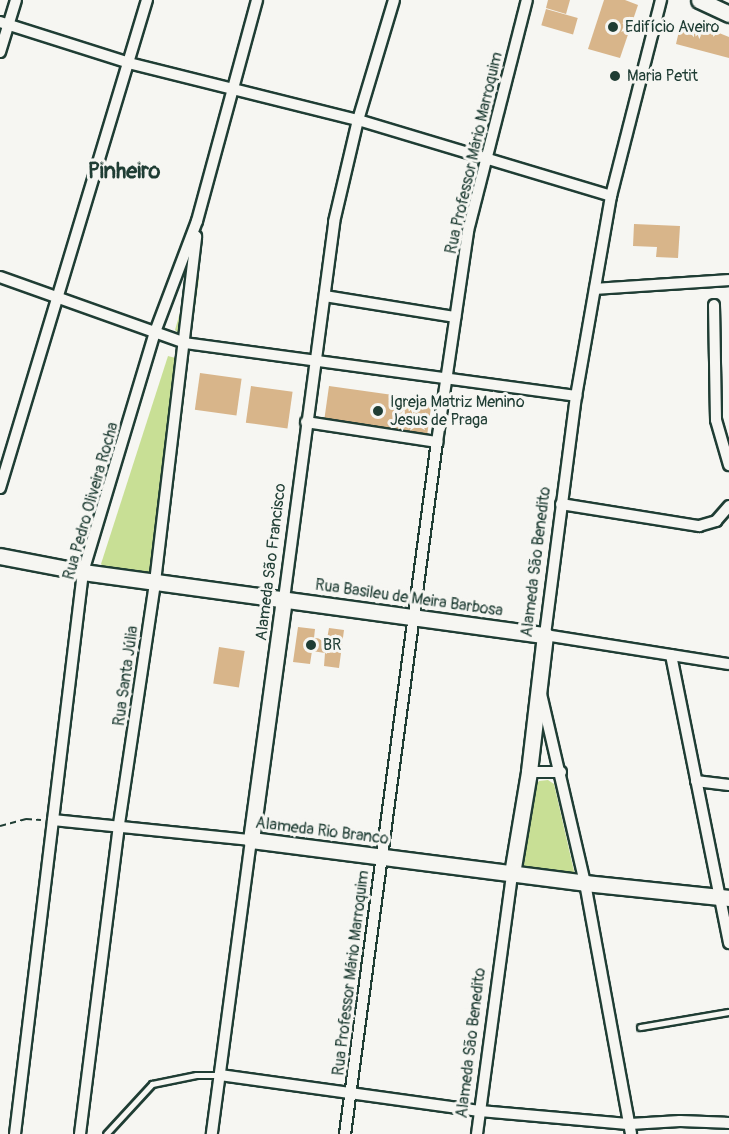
<!DOCTYPE html>
<html>
<head>
<meta charset="utf-8">
<style>
	body { margin:0 }
	#map { position:relative; width:729px; height:1134px; overflow:hidden; background:#f6f6f2; font-family:Pangolin,sans-serif }
	div>[style] { position:absolute }
	.green>* { inset:0; background:#c8df95 }
	.building>* { inset:0; background:#d8b58a; transform-origin:0 0 }
	.path>* { height:2px; margin-top:-1px; transform-origin:0; background:repeating-linear-gradient(90deg,#1f3d34 0 6px,transparent 0 10.5px) }
	.roads { filter:drop-shadow(2px 0 #1f3d34) drop-shadow(-2px 0 #1f3d34) drop-shadow(0 2px #1f3d34) drop-shadow(0 -2px #1f3d34) }
	.lane>* { height:5px; margin:-2.5px; padding:0 2.5px; transform-origin:2.5px; border-radius:2.5px; background:#f6f6f2 }
	.street>* { height:10px; margin:-5px; padding:0 5px; transform-origin:5px; border-radius:5px; background:#f6f6f2 }
	.secondary>* { height:15px; margin:-7.5px; padding:0 7.5px; transform-origin:7.5px; border-radius:7.5px; background:#f6f6f2 }
	.dots>* { width:16px; height:16px; translate:-50% -50%; box-sizing:border-box; border:3px solid #f6f6f2; border-radius:50% }
	span { translate:-50% -50%; white-space:nowrap; text-align:center; line-height:1.15; -webkit-text-stroke:6px #f6f6f2; paint-order:stroke }
	.poi-label { font-size:16px; color:#1f3d34 }
	.left { translate:0 -50%; text-align:left }
	.street-label { font-size:16px; color:#1f3d34 }
	.district-label { font-size:22px; color:#1f3d34; font-weight:700 }
</style>
</head>
<body>
<div id="map">
	<div class="green">
		<div style="clip-path:polygon(196px 272px,199px 279px,191px 333px,182px 336px,175px 330px,191px 274px)"></div>
		<div style="clip-path:polygon(168px 356px,187px 361px,154px 570px,149px 575px,105px 570px,101px 564px)"></div>
		<div style="clip-path:polygon(548px 780px,554px 784px,576px 880px,522px 879px,534px 787px,539px 781px)"></div>
	</div>
	<div class="building">
		<div style="clip-path:polygon(548px 0,570px 0,566px 14px,546px 8px)"></div>
		<div style="clip-path:polygon(604px 0,625px 0,638px 5px,620px 58px,588px 49px)"></div>
		<div style="left:546px;top:9px;width:33px;height:17px;rotate:16deg"></div>
		<div style="clip-path:polygon(682px 18px,729px 37px,729px 58px,676px 44px)"></div>
		<div style="clip-path:polygon(634px 224px,680px 226px,678px 258px,656px 257px,657px 247px,633px 246px)"></div>
		<div style="left:200px;top:373px;width:42px;height:37px;rotate:8deg"></div>
		<div style="left:251px;top:386px;width:42px;height:37px;rotate:8deg"></div>
		<div style="left:329px;top:386px;width:104px;height:36px;rotate:8deg"></div>
		<div style="clip-path:polygon(298px 627px,315px 629px,314px 638px,327px 639px,329px 628px,344px 630px,339px 668px,324px 666px,325px 653px,312px 651px,310px 664px,293px 662px)"></div>
		<div style="left:219px;top:647px;width:26px;height:37px;rotate:9deg"></div>
	</div>
	<div class="path">
		<div style="left:0;top:826px;width:27px;rotate:-15deg"></div>
		<div style="left:26px;top:819px;width:15px;rotate:4deg"></div>
	</div>
	<div class="roads">
		<div class="lane">
			<div style="left:640px;top:1027px;width:90px;rotate:-9.6deg"></div>
			<div style="left:106px;top:1134px;width:68px;rotate:-47.4deg"></div>
			<div style="left:152px;top:1084px;width:45px;rotate:-11.6deg"></div>
			<div style="left:196px;top:1075px;width:24px"></div>
		</div>
		<div class="street">
			<div style="left:661px;top:0;width:202px;rotate:104.3deg"></div>
			<div style="left:611px;top:196px;width:203px;rotate:99.9deg"></div>
			<div style="left:576px;top:396px;width:241px;rotate:97.4deg"></div>
			<div style="left:545px;top:635px;width:186px;rotate:9deg"></div>
			<div style="left:0;top:22px;width:135px;rotate:17.6deg"></div>
			<div style="left:129px;top:63px;width:236px;rotate:14deg"></div>
			<div style="left:358px;top:120px;width:264px;rotate:16.7deg"></div>
			<div style="left:0;top:52px;width:54px;rotate:-72.9deg"></div>
			<div style="left:0;top:277px;width:196px;rotate:19.6deg"></div>
			<div style="left:185px;top:343px;width:395px;rotate:7.7deg"></div>
			<div style="left:595px;top:289px;width:134px;rotate:-3.8deg"></div>
			<div style="left:325px;top:296px;width:132px;rotate:9.2deg"></div>
			<div style="left:714px;top:305px;width:115px;rotate:89deg"></div>
			<div style="left:716px;top:420px;width:47px;rotate:73.9deg"></div>
			<div style="left:306px;top:422px;width:133px;rotate:8.7deg"></div>
			<div style="left:0;top:488px;width:510px;rotate:-73.24deg"></div>
			<div style="left:561px;top:504px;width:140px;rotate:9.1deg"></div>
			<div style="left:699px;top:526px;width:18px;rotate:-16deg"></div>
			<div style="left:716px;top:521px;width:20px;rotate:-49deg"></div>
			<div style="left:284px;top:599px;width:380px;rotate:-82.4deg"></div>
			<div style="left:334px;top:222px;width:105px;rotate:-76.8deg"></div>
			<div style="left:358px;top:120px;width:125px;rotate:-73.3deg"></div>
			<div style="left:671px;top:655px;width:294px;rotate:78.6deg"></div>
			<div style="left:541px;top:694px;width:194px;rotate:76.9deg"></div>
			<div style="left:585px;top:883px;width:255px;rotate:79.6deg"></div>
			<div style="left:529px;top:772px;width:32px"></div>
			<div style="left:696px;top:781px;width:33px;rotate:7deg"></div>
			<div style="left:53px;top:820px;width:199px;rotate:5.8deg"></div>
			<div style="left:251px;top:840px;width:297px;rotate:97.6deg"></div>
			<div style="left:220px;top:1075px;width:262px;rotate:7.9deg"></div>
			<div style="left:480px;top:1111px;width:151px;rotate:5deg"></div>
			<div style="left:630px;top:1124px;width:50px;rotate:-3.4deg"></div>
			<div style="left:680px;top:1121px;width:49px;rotate:2.3deg"></div>
			<div style="left:15px;top:1134px;width:566px;rotate:-83.1deg"></div>
			<div style="left:83px;top:572px;width:251px;rotate:-73.3deg"></div>
			<div style="left:155px;top:332px;width:119px;rotate:-69.3deg"></div>
			<div style="left:197px;top:221px;width:229px;rotate:-74.8deg"></div>
			<div style="left:80px;top:1134px;width:312px;rotate:-82.8deg"></div>
			<div style="left:119px;top:824px;width:245px;rotate:-81.5deg"></div>
			<div style="left:155px;top:582px;width:348px;rotate:-83.2deg"></div>
			<div style="left:345px;top:1134px;width:698px;rotate:-82.43deg"></div>
			<div style="left:437px;top:442px;width:213px;rotate:-81.6deg"></div>
			<div style="left:468px;top:231px;width:238px;rotate:-75.7deg"></div>
			<div style="left:477px;top:1134px;width:262px;rotate:-82.3deg"></div>
		</div>
		<div class="secondary">
			<div style="left:699px;top:0;width:33px;rotate:25deg"></div>
			<div style="left:0;top:556px;width:85px;rotate:10.9deg"></div>
			<div style="left:83px;top:572px;width:466px;rotate:7.8deg"></div>
			<div style="left:545px;top:635px;width:138px;rotate:96.7deg"></div>
			<div style="left:529px;top:772px;width:103px;rotate:99.5deg"></div>
			<div style="left:284px;top:599px;width:243px;rotate:97.8deg"></div>
			<div style="left:251px;top:840px;width:337px;rotate:7.3deg"></div>
			<div style="left:585px;top:883px;width:145px;rotate:5.9deg"></div>
		</div>
	</div>
	<div class="dots">
		<div style="left:613px;top:27px;background:#1f3d34"></div>
		<div style="left:615px;top:76px;background:#1f3d34"></div>
		<div style="left:378px;top:411px;background:#1f3d34"></div>
		<div style="left:311px;top:645px;background:#1f3d34"></div>
	</div>
	<div class="poi-label">
		<span class="left" style="left:625px;top:27px">Edifício Aveiro</span>
		<span class="left" style="left:627px;top:76px">Maria Petit</span>
		<span class="left" style="left:390px;top:411px">Igreja Matriz Menino<br>Jesus de Praga</span>
		<span class="left" style="left:323px;top:645px">BR</span>
	</div>
	<div class="street-label">
		<span style="left:474px;top:153px;rotate:-77deg">Rua Professor Mário Marroquim</span>
		<span style="left:91px;top:501px;rotate:-74deg">Rua Pedro Oliveira Rocha</span>
		<span style="left:271px;top:562px;rotate:-83deg">Alameda São Francisco</span>
		<span style="left:536px;top:562px;rotate:-83deg">Alameda São Benedito</span>
		<span style="left:409px;top:598px;rotate:8deg">Rua Basileu de Meira Barbosa</span>
		<span style="left:126px;top:676px;rotate:-82deg">Rua Santa Júlia</span>
		<span style="left:322px;top:831px;rotate:7deg">Alameda Rio Branco</span>
		<span style="left:351px;top:973px;rotate:-83deg">Rua Professor Mário Marroquim</span>
		<span style="left:471px;top:1043px;rotate:-83deg">Alameda São Benedito</span>
	</div>
	<div class="district-label">
		<span style="left:124px;top:172px">Pinheiro</span>
	</div>
</div>
</body>
</html>
